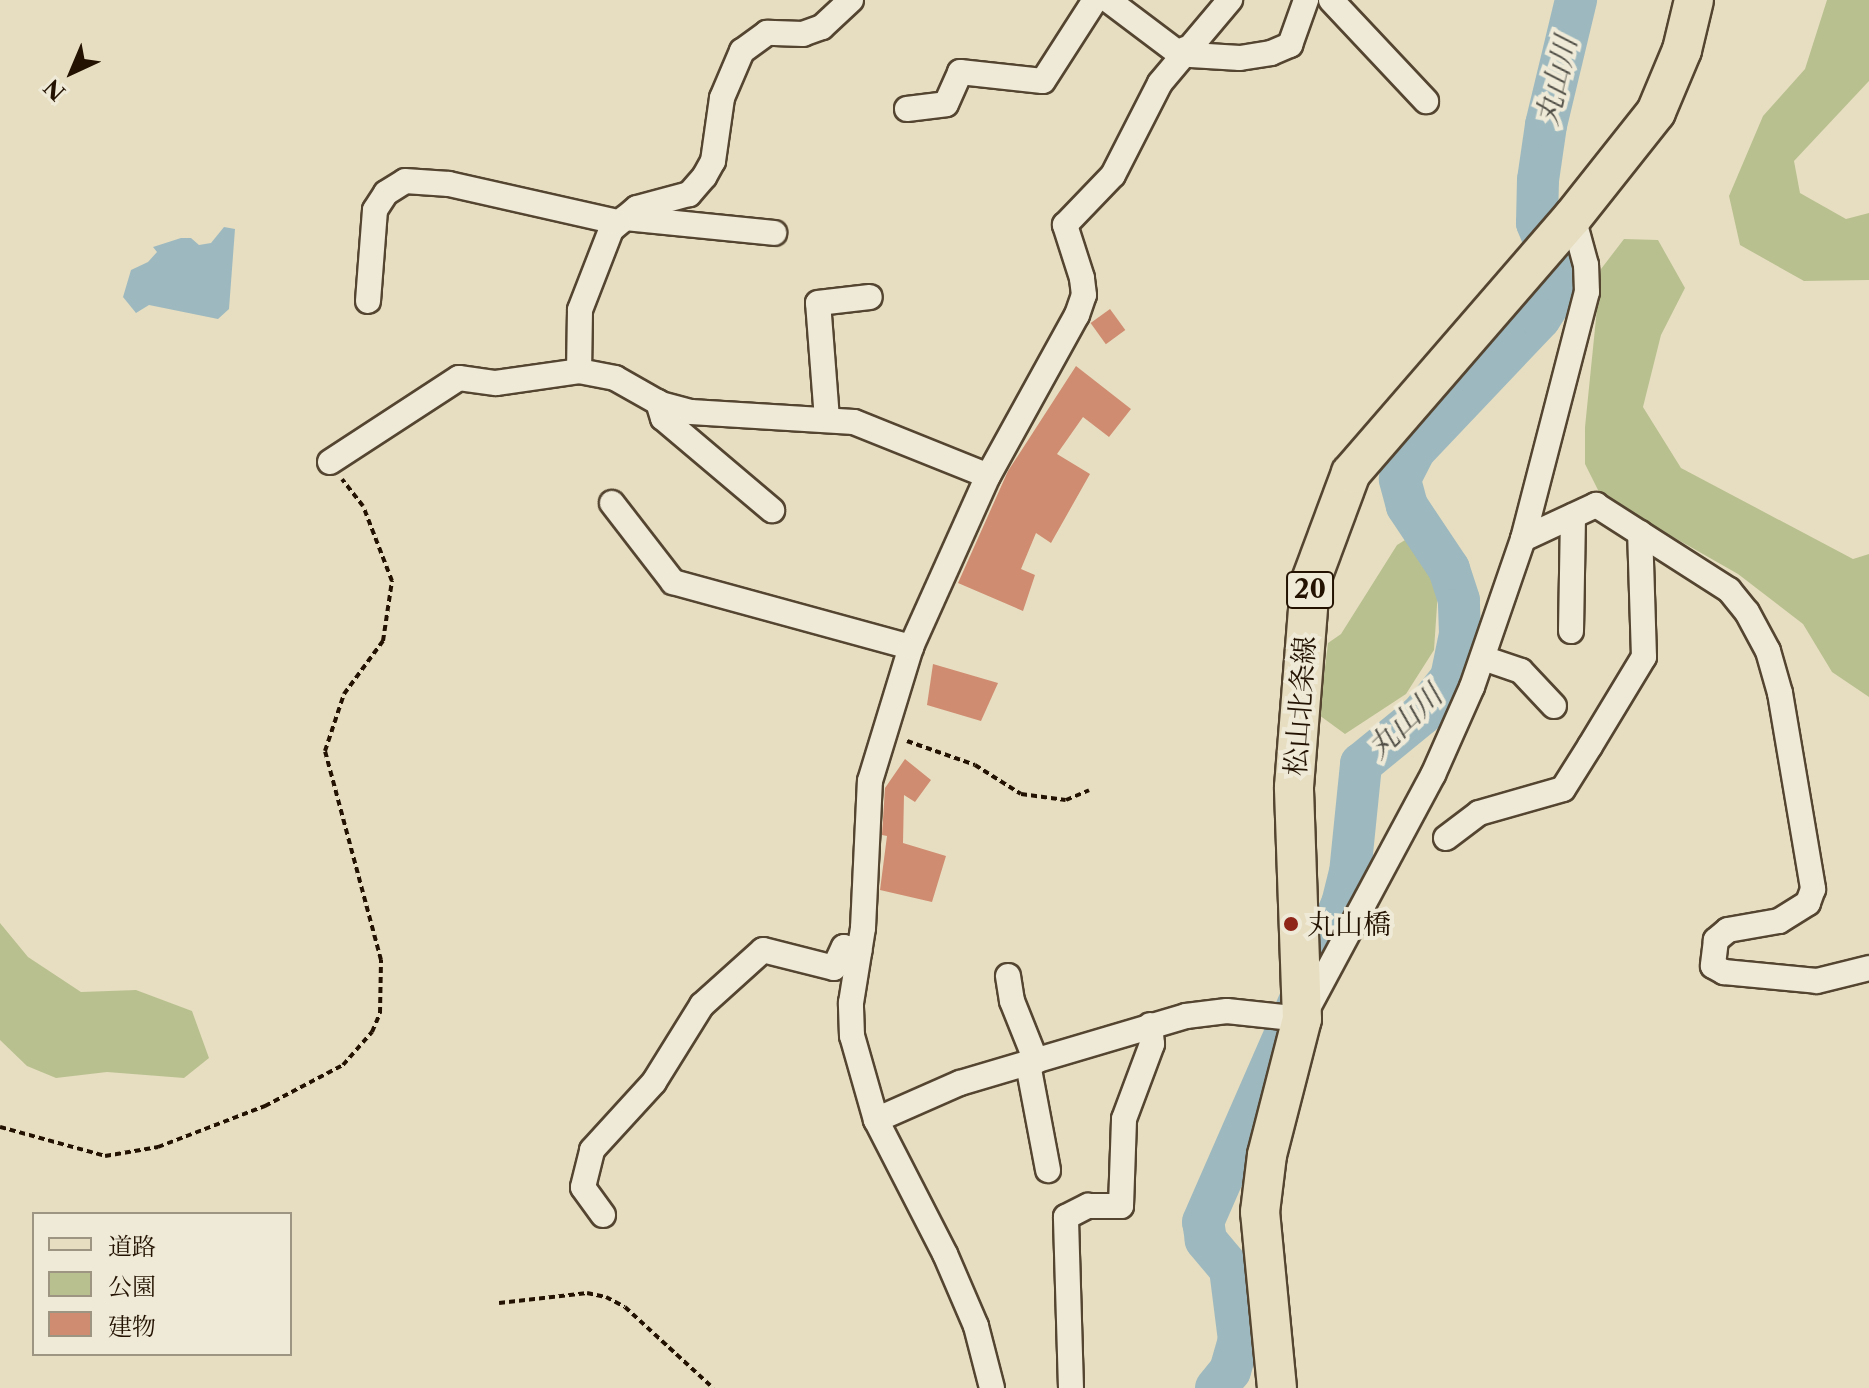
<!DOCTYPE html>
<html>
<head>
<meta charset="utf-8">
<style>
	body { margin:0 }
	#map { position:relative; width:1869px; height:1388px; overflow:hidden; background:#e7dec1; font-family:"Libre Caslon Text","Noto Serif JP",serif }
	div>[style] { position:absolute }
	.green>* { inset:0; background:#b9c090 }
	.water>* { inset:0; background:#9db9bf }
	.river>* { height:42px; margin:-21px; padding:0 21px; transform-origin:21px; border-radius:21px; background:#9db9bf }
	.building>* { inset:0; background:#cf8c71; transform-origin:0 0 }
	.path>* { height:4px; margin-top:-2px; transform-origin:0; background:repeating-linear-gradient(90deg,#231201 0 6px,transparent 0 10px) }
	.roads { filter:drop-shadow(2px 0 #544531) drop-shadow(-2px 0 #544531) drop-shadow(0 2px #544531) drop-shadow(0 -2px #544531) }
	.minor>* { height:24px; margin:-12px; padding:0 12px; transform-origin:12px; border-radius:12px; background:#efead7 }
	.primary>* { height:38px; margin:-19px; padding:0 19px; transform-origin:19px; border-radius:19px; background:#e7dec1 }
	.dots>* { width:22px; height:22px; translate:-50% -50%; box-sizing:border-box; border:4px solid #efead7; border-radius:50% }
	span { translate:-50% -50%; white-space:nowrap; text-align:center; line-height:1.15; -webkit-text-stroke:8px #efead7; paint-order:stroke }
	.shield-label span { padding:2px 6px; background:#efead7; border:2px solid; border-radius:6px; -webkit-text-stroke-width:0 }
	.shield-label { font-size:26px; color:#231201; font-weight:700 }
	.street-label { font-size:28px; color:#231201 }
	.poi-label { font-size:28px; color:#231201 }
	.left { translate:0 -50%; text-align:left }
	.water-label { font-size:30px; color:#4e4c44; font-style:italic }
	.legend { position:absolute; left:32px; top:1212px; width:260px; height:144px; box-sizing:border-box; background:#efead7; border:2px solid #9d9481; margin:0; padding:10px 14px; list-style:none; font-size:24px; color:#231201 }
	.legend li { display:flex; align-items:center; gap:16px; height:40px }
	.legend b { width:40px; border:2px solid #9d9481 }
	.north { position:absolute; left:32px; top:32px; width:80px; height:80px; -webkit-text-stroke:6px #efead7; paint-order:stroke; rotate:224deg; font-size:22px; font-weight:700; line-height:32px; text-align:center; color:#231201 }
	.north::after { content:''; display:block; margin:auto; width:28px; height:36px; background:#231201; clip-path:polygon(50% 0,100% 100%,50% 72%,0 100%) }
</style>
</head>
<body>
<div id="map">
	<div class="green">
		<div style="clip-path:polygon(1827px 0,1869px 0,1869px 81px,1794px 161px,1800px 193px,1846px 219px,1869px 213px,1869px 280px,1804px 281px,1740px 245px,1729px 196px,1763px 116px,1805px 69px)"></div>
		<div style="clip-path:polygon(1624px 239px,1658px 240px,1685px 288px,1661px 335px,1643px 407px,1681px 468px,1853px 559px,1869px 554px,1869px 697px,1832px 672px,1803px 624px,1738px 574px,1601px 496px,1585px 464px,1585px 427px,1601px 269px)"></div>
		<div style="clip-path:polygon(1421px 530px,1438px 591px,1434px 650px,1406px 694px,1345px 734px,1319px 715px,1328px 643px,1341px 634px,1397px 545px)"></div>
		<div style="clip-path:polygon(0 923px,28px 957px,81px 992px,136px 990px,192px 1011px,209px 1058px,184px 1078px,107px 1072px,56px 1078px,27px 1066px,0 1040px)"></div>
	</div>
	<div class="water">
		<div style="clip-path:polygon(224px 227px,235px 229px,229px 309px,218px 319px,149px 305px,136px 313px,123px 297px,131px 270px,148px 262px,157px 252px,153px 247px,181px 238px,191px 238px,199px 245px,211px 243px)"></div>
	</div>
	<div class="river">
		<div style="left:1216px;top:1388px;width:22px;rotate:-51deg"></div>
		<div style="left:1230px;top:1371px;width:32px;rotate:-74deg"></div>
		<div style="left:1239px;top:1340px;width:72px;rotate:-97.2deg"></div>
		<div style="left:1230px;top:1269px;width:38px;rotate:-130deg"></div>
		<div style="left:1206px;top:1240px;width:18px;rotate:-99deg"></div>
		<div style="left:1203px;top:1222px;width:347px;rotate:-66.4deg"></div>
		<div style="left:1342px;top:904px;width:32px;rotate:-76deg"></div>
		<div style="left:1350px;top:873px;width:110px;rotate:-84.2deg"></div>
		<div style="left:1361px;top:764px;width:79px;rotate:-39.3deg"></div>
		<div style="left:1422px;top:714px;width:46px;rotate:-51.1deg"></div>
		<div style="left:1451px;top:678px;width:45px;rotate:-78.4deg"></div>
		<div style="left:1460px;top:634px;width:34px;rotate:-92deg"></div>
		<div style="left:1459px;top:600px;width:33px;rotate:-108deg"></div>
		<div style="left:1449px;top:569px;width:76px;rotate:-123.7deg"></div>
		<div style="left:1407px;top:506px;width:28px;rotate:-105deg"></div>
		<div style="left:1400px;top:479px;width:31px;rotate:-63deg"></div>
		<div style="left:1414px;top:451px;width:183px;rotate:-46.5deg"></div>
		<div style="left:1540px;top:318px;width:40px;rotate:-57.1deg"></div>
		<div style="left:1562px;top:284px;width:66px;rotate:-112.3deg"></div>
		<div style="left:1537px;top:223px;width:43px;rotate:-88.7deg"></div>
		<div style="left:1538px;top:180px;width:56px;rotate:-81.7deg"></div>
		<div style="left:1546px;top:125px;width:129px;rotate:-76.5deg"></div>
	</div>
	<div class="building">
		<div style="left:1110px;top:309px;width:26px;height:24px;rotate:54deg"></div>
		<div style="clip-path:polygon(1076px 366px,1131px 409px,1109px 437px,1083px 417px,1057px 454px,1090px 474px,1051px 543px,1036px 533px,1021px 569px,1035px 575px,1023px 611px,958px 583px,1008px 471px)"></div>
		<div style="clip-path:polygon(933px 664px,998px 683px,981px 721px,927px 705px)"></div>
		<div style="clip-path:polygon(905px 759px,931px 780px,915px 802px,904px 795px,903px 843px,946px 856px,932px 902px,880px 890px,887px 836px,882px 835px,885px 788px)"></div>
	</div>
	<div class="path">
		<div style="left:907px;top:741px;width:72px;rotate:19.4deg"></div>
		<div style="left:975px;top:765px;width:54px;rotate:32.2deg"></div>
		<div style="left:1021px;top:794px;width:45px;rotate:7.6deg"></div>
		<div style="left:1066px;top:800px;width:25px;rotate:-23deg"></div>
		<div style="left:0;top:1127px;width:109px;rotate:15.4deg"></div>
		<div style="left:105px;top:1156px;width:54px;rotate:-9.6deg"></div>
		<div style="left:158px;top:1147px;width:115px;rotate:-21deg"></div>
		<div style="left:265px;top:1106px;width:88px;rotate:-27.7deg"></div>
		<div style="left:343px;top:1065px;width:44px;rotate:-48.7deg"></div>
		<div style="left:372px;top:1032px;width:21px;rotate:-67deg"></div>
		<div style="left:380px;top:1013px;width:53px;rotate:-88.9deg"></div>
		<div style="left:381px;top:960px;width:216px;rotate:-105deg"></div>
		<div style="left:325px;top:751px;width:60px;rotate:-71.6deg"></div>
		<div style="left:344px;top:694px;width:66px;rotate:-53.7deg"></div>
		<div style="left:383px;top:641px;width:61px;rotate:-81.5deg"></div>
		<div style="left:392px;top:581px;width:80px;rotate:-111.1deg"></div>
		<div style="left:363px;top:506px;width:34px;rotate:-128deg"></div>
		<div style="left:499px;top:1303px;width:89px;rotate:-6.5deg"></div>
		<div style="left:587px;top:1293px;width:19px;rotate:12deg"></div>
		<div style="left:606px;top:1297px;width:21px;rotate:28deg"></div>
		<div style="left:625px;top:1307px;width:120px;rotate:42.6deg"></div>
	</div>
	<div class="roads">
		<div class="minor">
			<div style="left:851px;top:0;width:40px;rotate:137deg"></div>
			<div style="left:822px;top:27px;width:20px;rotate:160deg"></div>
			<div style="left:803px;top:34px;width:36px;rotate:-178deg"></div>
			<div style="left:767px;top:33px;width:31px;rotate:144deg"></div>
			<div style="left:742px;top:51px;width:51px;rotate:113.1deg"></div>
			<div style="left:722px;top:98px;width:64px;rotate:98.1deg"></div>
			<div style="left:713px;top:161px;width:18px;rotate:119deg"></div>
			<div style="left:704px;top:177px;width:23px;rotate:131deg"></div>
			<div style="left:689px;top:194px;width:54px;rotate:164.9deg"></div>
			<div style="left:637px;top:208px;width:34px;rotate:140deg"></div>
			<div style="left:611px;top:230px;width:86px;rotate:111.2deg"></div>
			<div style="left:580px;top:310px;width:61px;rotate:90.9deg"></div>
			<div style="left:579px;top:371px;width:37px;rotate:11deg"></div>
			<div style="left:615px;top:378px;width:53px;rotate:29.5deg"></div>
			<div style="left:661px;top:404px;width:31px;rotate:15deg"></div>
			<div style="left:691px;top:412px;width:163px;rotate:3.5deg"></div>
			<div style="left:854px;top:422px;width:144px;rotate:21.9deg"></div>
			<div style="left:1108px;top:0;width:91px;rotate:37deg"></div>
			<div style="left:1331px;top:0;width:139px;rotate:46.8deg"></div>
			<div style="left:1185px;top:49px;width:8px;rotate:45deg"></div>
			<div style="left:1191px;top:55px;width:49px;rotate:3.5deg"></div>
			<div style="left:1240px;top:58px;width:31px;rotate:-9deg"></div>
			<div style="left:1271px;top:53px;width:21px;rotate:-23deg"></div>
			<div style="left:1290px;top:45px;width:48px;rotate:-70.4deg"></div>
			<div style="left:907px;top:109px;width:39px;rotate:-7deg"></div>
			<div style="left:946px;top:104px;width:35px;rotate:-66deg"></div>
			<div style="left:960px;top:72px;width:83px;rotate:6.2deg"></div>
			<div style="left:1043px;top:81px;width:96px;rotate:-57.3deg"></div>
			<div style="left:625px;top:218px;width:150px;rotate:5.7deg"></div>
			<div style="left:368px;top:301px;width:91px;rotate:-85.6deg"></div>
			<div style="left:375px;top:210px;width:20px;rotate:-57deg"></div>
			<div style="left:386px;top:193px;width:22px;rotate:-32deg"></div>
			<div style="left:405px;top:181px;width:44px;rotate:3.9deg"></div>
			<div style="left:449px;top:184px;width:173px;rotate:12.7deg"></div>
			<div style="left:658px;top:402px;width:17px;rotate:73deg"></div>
			<div style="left:663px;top:418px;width:143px;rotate:40.2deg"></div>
			<div style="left:827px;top:419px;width:116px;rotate:-94.4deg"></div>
			<div style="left:818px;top:303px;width:52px;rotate:-6.6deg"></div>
			<div style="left:330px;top:462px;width:154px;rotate:-33.1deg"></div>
			<div style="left:459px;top:378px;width:37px;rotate:8deg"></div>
			<div style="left:496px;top:383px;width:84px;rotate:-8.2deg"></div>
			<div style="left:612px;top:503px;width:100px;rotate:52.3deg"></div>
			<div style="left:673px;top:582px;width:247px;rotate:15.3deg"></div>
			<div style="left:1523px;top:539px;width:81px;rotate:-25deg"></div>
			<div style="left:1596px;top:505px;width:158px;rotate:32.6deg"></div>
			<div style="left:1729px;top:590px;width:28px;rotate:51deg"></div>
			<div style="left:1747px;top:612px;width:44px;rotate:61.7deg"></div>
			<div style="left:1768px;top:651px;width:44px;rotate:74.1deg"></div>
			<div style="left:1780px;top:693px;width:199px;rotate:80.4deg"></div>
			<div style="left:1813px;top:889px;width:15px;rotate:110deg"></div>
			<div style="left:1808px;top:903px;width:34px;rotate:148deg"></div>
			<div style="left:1779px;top:921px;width:52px;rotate:170deg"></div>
			<div style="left:1728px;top:930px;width:16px;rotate:140deg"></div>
			<div style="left:1716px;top:940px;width:26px;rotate:97deg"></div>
			<div style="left:1713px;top:966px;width:13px;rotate:29deg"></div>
			<div style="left:1724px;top:972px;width:93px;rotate:5.5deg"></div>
			<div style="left:1817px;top:981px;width:54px;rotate:-14deg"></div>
			<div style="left:1571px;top:631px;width:115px;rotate:-89deg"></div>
			<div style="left:1483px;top:658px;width:40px;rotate:18.9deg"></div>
			<div style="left:1521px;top:671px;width:48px;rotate:46.7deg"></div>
			<div style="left:1446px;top:838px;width:41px;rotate:-37.1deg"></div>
			<div style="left:1479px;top:813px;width:87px;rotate:-15.9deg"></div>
			<div style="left:1563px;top:789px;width:51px;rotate:-57.9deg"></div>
			<div style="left:1590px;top:746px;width:104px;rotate:-58.8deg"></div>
			<div style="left:1644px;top:657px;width:124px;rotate:-91.8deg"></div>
			<div style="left:1008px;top:976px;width:25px;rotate:81deg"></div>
			<div style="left:1012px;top:1001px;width:65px;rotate:68.2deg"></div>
			<div style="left:1028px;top:1064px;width:108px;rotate:79.3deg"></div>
			<div style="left:876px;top:1120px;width:92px;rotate:-23.8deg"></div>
			<div style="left:960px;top:1083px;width:236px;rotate:-16.5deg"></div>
			<div style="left:1186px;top:1016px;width:41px;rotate:-7deg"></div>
			<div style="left:1227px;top:1011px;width:75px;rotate:6.1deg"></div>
			<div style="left:1302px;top:1019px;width:277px;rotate:-61.8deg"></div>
			<div style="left:1433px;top:775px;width:96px;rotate:-66.1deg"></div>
			<div style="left:1472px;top:687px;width:157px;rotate:-71deg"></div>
			<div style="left:1523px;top:539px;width:255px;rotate:-75.5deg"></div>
			<div style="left:1587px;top:292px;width:27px;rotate:-92deg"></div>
			<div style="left:1586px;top:265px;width:50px;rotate:-105.2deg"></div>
			<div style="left:603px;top:1215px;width:34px;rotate:-126deg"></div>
			<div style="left:583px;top:1187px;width:38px;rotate:-76deg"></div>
			<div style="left:592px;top:1150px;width:92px;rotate:-47.6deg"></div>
			<div style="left:654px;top:1082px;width:91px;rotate:-58.1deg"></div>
			<div style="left:702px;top:1005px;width:82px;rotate:-42deg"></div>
			<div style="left:763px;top:950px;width:73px;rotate:14.2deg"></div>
			<div style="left:834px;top:968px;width:23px;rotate:-65deg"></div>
			<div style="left:844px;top:947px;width:16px;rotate:15deg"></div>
			<div style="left:992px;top:1388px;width:64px;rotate:-104.5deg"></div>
			<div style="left:976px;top:1326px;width:78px;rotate:-113.3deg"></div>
			<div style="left:945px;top:1254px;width:151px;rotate:-117.2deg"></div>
			<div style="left:876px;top:1120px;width:87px;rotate:-105.9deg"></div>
			<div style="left:852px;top:1036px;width:33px;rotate:-92deg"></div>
			<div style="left:851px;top:1003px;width:76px;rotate:-80.9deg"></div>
			<div style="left:863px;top:928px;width:147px;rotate:-87.3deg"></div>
			<div style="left:870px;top:781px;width:140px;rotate:-73deg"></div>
			<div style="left:911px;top:647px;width:188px;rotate:-65.8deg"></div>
			<div style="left:988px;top:476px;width:184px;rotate:-61.1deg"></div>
			<div style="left:1077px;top:315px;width:21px;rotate:-71deg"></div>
			<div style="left:1084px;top:295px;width:17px;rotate:-97deg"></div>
			<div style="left:1082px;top:278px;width:56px;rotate:-107.8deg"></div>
			<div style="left:1065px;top:225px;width:69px;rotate:-46.2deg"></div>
			<div style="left:1113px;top:175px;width:103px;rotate:-62.9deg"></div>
			<div style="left:1160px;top:83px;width:109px;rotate:-49.9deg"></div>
			<div style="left:1071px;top:1388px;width:171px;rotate:-91.7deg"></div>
			<div style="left:1066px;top:1217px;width:25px;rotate:-27deg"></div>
			<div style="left:1088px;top:1206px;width:33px"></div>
			<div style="left:1121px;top:1206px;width:87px;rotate:-88deg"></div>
			<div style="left:1124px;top:1119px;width:80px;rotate:-69.5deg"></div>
			<div style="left:1152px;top:1044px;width:19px;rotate:-96deg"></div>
		</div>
		<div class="primary">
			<div style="left:1277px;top:1388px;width:177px;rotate:-95.5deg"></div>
			<div style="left:1260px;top:1212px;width:57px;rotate:-83deg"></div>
			<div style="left:1267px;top:1155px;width:140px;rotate:-75.6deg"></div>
			<div style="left:1302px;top:1019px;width:232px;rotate:-92deg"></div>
			<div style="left:1294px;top:787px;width:205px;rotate:-85.5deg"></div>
			<div style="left:1310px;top:583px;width:117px;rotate:-69.6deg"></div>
			<div style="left:1351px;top:473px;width:337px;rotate:-49.1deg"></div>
			<div style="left:1572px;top:218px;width:135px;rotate:-51.6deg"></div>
			<div style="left:1656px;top:112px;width:67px;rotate:-67.2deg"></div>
			<div style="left:1682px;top:50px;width:51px;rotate:-76.5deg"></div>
		</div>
	</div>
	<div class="dots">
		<div style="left:1291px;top:924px;background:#8f2418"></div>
	</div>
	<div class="shield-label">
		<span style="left:1310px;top:590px">20</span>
	</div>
	<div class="street-label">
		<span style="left:1300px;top:706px;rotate:-86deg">松山北条線</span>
	</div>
	<div class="poi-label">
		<span class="left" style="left:1307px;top:924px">丸山橋</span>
	</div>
	<div class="water-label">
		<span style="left:1557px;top:81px;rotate:-77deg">丸山川</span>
		<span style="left:1405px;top:722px;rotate:-44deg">丸山川</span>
	</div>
	<ul class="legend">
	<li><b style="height:10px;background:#e7dec1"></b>道路</li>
	<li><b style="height:22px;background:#b9c090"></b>公園</li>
	<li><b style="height:22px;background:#cf8c71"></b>建物</li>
	</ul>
	<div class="north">N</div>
</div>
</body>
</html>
